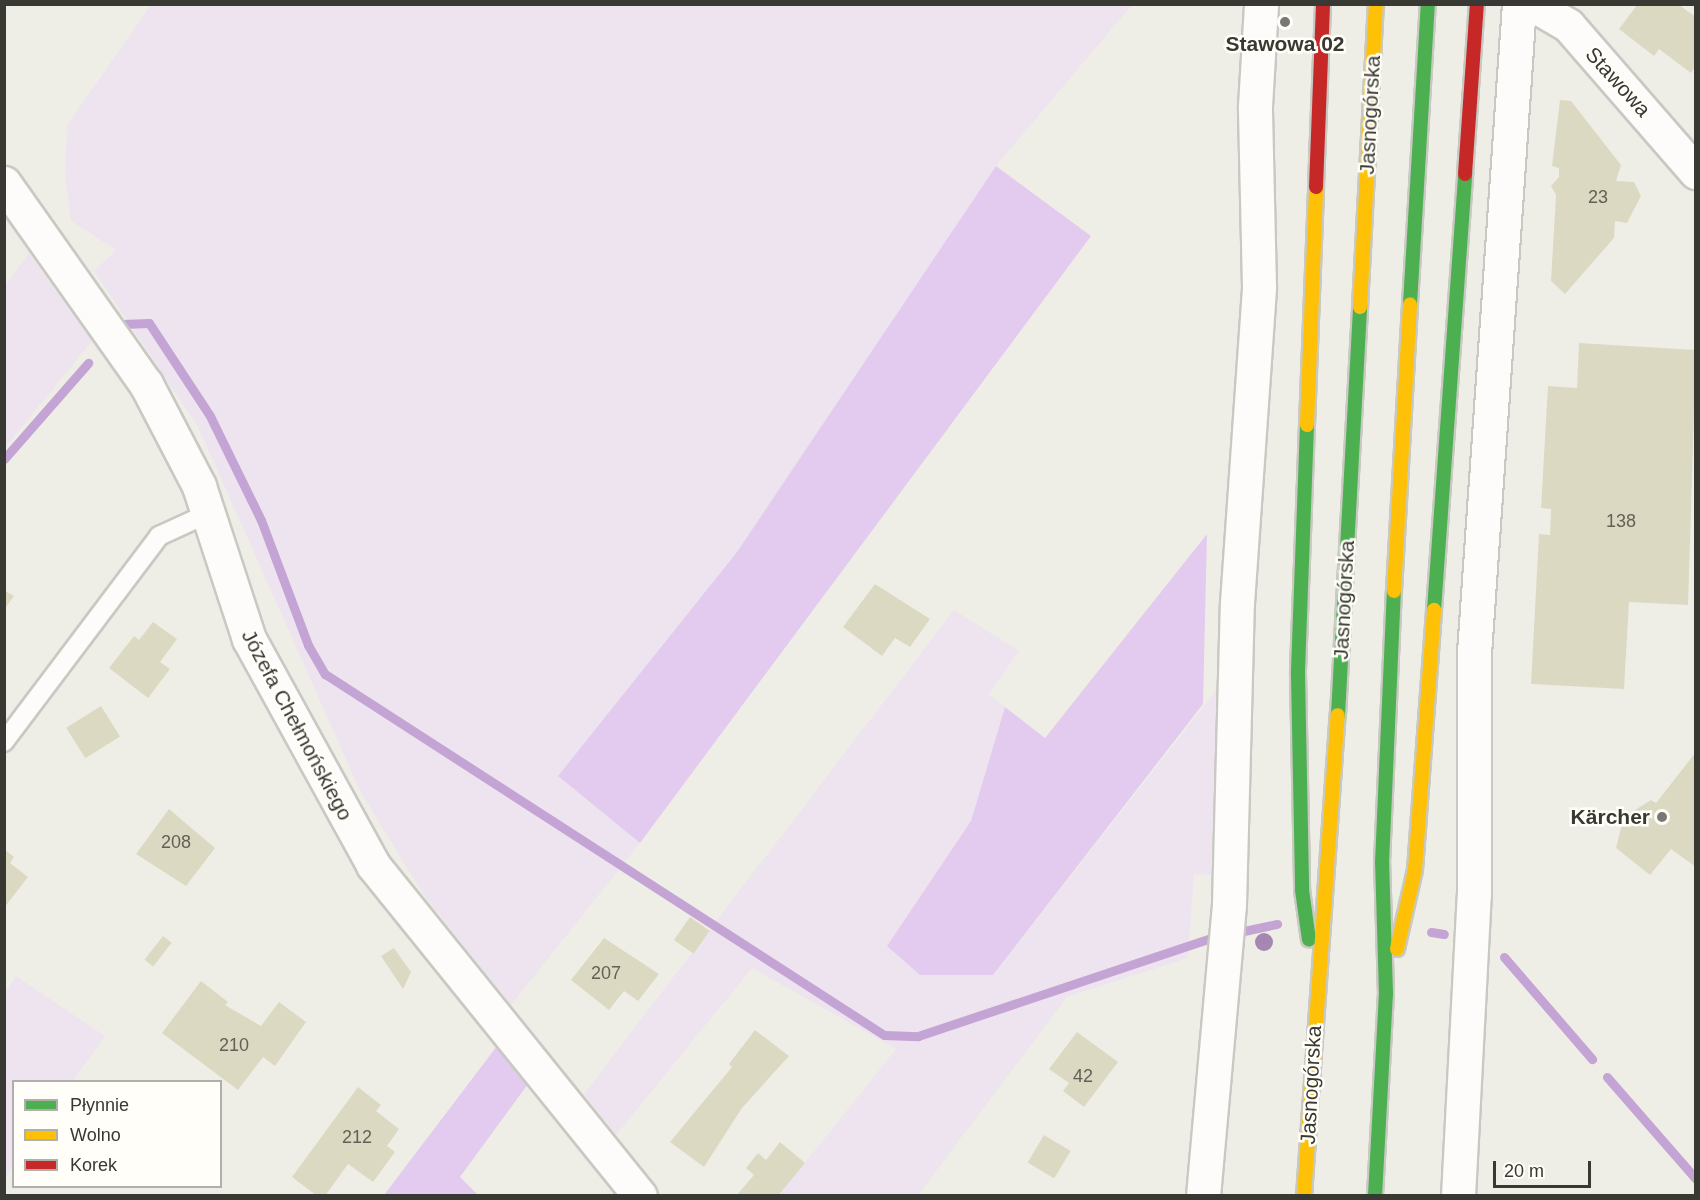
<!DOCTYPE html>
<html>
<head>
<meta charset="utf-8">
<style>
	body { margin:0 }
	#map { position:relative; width:1700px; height:1200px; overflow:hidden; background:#efeee6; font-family:Arial,sans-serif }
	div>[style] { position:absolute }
	.green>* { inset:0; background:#ede4ef }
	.forest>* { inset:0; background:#e3cbef }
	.stream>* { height:9px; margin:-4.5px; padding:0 4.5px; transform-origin:4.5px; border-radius:4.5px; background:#c3a4d4 }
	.building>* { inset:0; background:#dcd9c3; transform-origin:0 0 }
	.roads { filter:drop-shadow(2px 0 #c9c9c3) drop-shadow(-2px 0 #c9c9c3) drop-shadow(0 2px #c9c9c3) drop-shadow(0 -2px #c9c9c3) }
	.lane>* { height:18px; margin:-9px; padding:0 9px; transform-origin:9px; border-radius:9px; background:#fdfcfb }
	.street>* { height:33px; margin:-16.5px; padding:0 16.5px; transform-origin:16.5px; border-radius:16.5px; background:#fdfcfb }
	.fast>* { height:14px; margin:-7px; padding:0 7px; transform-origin:7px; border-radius:7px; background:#4caf50 }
	.slow>* { height:14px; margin:-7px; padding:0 7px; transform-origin:7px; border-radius:7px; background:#ffc107 }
	.jam>* { height:14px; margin:-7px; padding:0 7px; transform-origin:7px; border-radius:7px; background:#c62828 }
	.trees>* { width:18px; height:18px; margin:-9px; border-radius:50%; background:#a587b2 }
	.dots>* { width:16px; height:16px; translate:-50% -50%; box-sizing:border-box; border:3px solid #fffef8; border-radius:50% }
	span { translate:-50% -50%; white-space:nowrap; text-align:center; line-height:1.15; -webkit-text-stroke:5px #fffef8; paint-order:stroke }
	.number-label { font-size:18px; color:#626157 }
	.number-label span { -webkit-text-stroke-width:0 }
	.poi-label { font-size:21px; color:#393933; font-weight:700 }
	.right { translate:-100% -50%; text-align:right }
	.street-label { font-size:21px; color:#393933 }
	.frame { position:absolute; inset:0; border:6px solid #393933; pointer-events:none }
	.legend { position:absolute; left:12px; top:1080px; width:210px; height:108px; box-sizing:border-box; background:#fffef8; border:2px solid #b0afa9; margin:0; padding:8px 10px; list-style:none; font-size:18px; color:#393933 }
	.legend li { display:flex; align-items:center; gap:12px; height:30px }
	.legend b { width:30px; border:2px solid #b0afa9 }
	.scale { position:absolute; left:1493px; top:1161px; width:98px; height:27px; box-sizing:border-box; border:3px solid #393933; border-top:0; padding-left:8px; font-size:18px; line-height:21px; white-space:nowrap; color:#393933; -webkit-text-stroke:4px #fffef8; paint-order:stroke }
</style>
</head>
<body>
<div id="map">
	<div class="green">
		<div style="clip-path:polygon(151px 5px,1132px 5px,996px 166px,737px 552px,558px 776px,640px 843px,511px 1005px,425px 897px,361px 793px,198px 427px,94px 271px,116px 250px,71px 221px,65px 176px,67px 125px)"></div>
		<div style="clip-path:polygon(29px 253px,92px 341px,5px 448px,5px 285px)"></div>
		<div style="clip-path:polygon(954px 610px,1019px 651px,989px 694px,1005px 707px,971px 821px,887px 946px,993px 975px,1222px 683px,1217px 875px,1194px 874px,1188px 958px,1067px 997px,918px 1195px,779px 1195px,896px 1049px,752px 968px,616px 1135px,584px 1094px)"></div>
		<div style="clip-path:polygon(16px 976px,105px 1036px,73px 1081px,14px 1082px,13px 1166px,5px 1178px,5px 992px)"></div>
	</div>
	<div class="forest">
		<div style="clip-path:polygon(996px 166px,1091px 236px,640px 843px,558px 776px,737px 552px)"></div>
		<div style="clip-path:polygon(1207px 534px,1203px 704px,993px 975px,920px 975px,887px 946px,971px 821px,1005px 707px,1045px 738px)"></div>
		<div style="clip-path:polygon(497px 1046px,528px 1084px,460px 1177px,478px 1195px,384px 1195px)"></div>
	</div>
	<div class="stream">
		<div style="left:122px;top:324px;width:27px;rotate:-2deg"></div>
		<div style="left:149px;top:323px;width:111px;rotate:56.7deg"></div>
		<div style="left:210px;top:416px;width:116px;rotate:63.9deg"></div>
		<div style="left:261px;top:520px;width:134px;rotate:69.4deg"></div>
		<div style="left:308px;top:645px;width:34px;rotate:60deg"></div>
		<div style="left:325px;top:674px;width:665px;rotate:32.85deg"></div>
		<div style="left:884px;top:1035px;width:34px;rotate:2deg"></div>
		<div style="left:918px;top:1036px;width:309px;rotate:-18.5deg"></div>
		<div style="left:4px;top:459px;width:128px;rotate:-48.8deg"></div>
		<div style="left:1239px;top:932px;width:39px;rotate:-12deg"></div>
		<div style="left:1431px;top:932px;width:13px;rotate:9deg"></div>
		<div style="left:1504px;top:957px;width:135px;rotate:49.2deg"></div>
		<div style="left:1607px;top:1077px;width:135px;rotate:48.9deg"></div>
	</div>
	<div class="building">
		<div style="clip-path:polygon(1637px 5px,1679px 5px,1696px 17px,1696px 66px,1691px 73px,1659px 49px,1654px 56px,1619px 29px)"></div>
		<div style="clip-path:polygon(1560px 100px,1571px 101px,1621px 165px,1616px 181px,1634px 182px,1641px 196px,1627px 223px,1615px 221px,1614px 238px,1565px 294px,1551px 281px,1556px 195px,1551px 186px,1559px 177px,1559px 168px,1552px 166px)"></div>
		<div style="clip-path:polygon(1579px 343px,1696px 350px,1688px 605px,1629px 602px,1624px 689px,1531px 684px,1539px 534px,1550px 535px,1551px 509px,1541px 508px,1548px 386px,1577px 388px)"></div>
		<div style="clip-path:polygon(875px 584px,930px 619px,910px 647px,895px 638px,882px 656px,843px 627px)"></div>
		<div style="clip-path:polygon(4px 590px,14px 596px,4px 610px)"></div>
		<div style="clip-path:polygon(153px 622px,177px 639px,160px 662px,170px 669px,148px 698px,109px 668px,134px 636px,139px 640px)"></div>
		<div style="left:101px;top:706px;width:36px;height:41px;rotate:58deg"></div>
		<div style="clip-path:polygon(1696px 752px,1696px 867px,1671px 849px,1650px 875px,1616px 848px,1621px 828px,1632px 812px,1651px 800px,1656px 803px)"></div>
		<div style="clip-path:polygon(169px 809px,215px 848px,186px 886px,136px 854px)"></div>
		<div style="clip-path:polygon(4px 849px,14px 857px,10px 863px,28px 877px,4px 908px)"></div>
		<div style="left:690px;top:917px;width:24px;height:28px;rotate:35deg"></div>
		<div style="left:163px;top:936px;width:11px;height:30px;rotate:38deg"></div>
		<div style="clip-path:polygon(604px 938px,659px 974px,638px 1001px,624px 991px,609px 1010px,571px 980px)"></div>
		<div style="clip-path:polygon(394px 948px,411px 972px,403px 989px,381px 956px)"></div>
		<div style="clip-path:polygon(201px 981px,228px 1002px,225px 1005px,261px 1026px,279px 1002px,306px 1022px,275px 1066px,263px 1057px,238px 1090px,162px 1033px)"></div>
		<div style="clip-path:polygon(755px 1030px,789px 1056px,742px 1108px,704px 1167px,670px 1142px,732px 1067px,729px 1064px)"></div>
		<div style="clip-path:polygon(1077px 1032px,1118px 1062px,1084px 1107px,1063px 1091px,1069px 1083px,1049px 1069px)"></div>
		<div style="clip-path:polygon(358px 1087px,381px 1105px,376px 1111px,399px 1129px,387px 1146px,395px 1152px,373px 1182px,348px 1164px,325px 1196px,317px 1196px,292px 1177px)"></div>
		<div style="left:1044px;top:1135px;width:31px;height:32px;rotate:31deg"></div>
		<div style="clip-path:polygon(780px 1142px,805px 1163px,778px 1196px,736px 1196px,754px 1175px,746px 1168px,758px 1153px,766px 1160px)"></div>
	</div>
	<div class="roads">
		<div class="lane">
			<div style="left:4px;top:742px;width:258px;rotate:-53deg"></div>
			<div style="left:159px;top:536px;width:53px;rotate:-24.6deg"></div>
		</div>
		<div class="street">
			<div style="left:1532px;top:4px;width:42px;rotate:30.3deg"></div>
			<div style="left:1568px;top:25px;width:195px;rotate:49deg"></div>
			<div style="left:4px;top:183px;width:246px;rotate:54.8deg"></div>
			<div style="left:146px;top:384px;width:115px;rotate:62.5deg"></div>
			<div style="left:199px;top:486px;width:161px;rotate:71.9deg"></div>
			<div style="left:249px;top:639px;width:258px;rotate:61.2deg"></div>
			<div style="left:373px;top:865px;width:425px;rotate:51.1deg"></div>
			<div style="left:1203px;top:1196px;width:293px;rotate:-84.9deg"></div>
			<div style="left:1229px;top:904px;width:301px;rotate:-88.5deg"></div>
			<div style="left:1237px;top:603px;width:317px;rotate:-86deg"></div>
			<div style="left:1259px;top:287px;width:181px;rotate:-91.3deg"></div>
			<div style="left:1255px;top:106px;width:102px;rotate:-86.6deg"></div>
			<div style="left:1458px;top:1196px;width:302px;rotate:-87deg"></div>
			<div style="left:1474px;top:894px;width:241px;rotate:-90deg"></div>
			<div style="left:1474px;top:653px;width:651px;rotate:-86.03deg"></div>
		</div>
		<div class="fast">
			<div style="left:1410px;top:304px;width:301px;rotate:-86.6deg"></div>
			<div style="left:1307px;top:425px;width:249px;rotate:92.1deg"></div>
			<div style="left:1298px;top:674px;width:216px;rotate:88.9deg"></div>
			<div style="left:1302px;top:890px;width:50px;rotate:82deg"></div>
			<div style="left:1434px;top:610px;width:437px;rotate:-85.9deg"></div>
			<div style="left:1338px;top:715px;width:409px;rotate:-86.9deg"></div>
			<div style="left:1375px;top:1196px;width:202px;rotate:-86.9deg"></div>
			<div style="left:1386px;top:994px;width:131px;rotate:-91.7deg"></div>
			<div style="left:1382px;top:863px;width:272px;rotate:-87.5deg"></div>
		</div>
		<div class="slow">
			<div style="left:1360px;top:307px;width:303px;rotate:-87deg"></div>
			<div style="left:1307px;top:425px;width:238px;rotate:-87.8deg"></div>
			<div style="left:1394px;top:591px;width:287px;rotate:-86.8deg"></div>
			<div style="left:1397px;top:949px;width:81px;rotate:-77.2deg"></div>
			<div style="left:1415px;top:870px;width:261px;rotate:-85.8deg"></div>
			<div style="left:1304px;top:1196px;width:482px;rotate:-86deg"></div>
		</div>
		<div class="jam">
			<div style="left:1465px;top:174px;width:170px;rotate:-86deg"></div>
			<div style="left:1316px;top:187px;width:183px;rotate:-87.8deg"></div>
		</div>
	</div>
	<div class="trees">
		<div style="left:1264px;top:942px"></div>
	</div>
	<div class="dots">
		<div style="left:1285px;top:22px;background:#797872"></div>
		<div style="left:1662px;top:817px;background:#797872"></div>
	</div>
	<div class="number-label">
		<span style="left:1598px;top:197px">23</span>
		<span style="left:1621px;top:521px">138</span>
		<span style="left:176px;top:842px">208</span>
		<span style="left:606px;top:973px">207</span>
		<span style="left:234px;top:1045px">210</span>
		<span style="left:1083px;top:1076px">42</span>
		<span style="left:357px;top:1137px">212</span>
	</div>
	<div class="poi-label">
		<span style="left:1285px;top:44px">Stawowa 02</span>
		<span class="right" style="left:1650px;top:817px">Kärcher</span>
	</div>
	<div class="street-label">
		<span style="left:1618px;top:82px;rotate:48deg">Stawowa</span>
		<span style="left:1370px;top:115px;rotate:-87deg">Jasnogórska</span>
		<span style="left:1344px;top:600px;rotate:-87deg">Jasnogórska</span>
		<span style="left:297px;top:725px;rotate:62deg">Józefa Chełmońskiego</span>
		<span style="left:1311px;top:1085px;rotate:-87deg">Jasnogórska</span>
	</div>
	<div class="frame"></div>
	<ul class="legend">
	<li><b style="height:8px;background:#4caf50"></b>Płynnie</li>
	<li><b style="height:8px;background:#ffc107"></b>Wolno</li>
	<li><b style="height:8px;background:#c62828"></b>Korek</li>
	</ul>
	<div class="scale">20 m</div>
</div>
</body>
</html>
